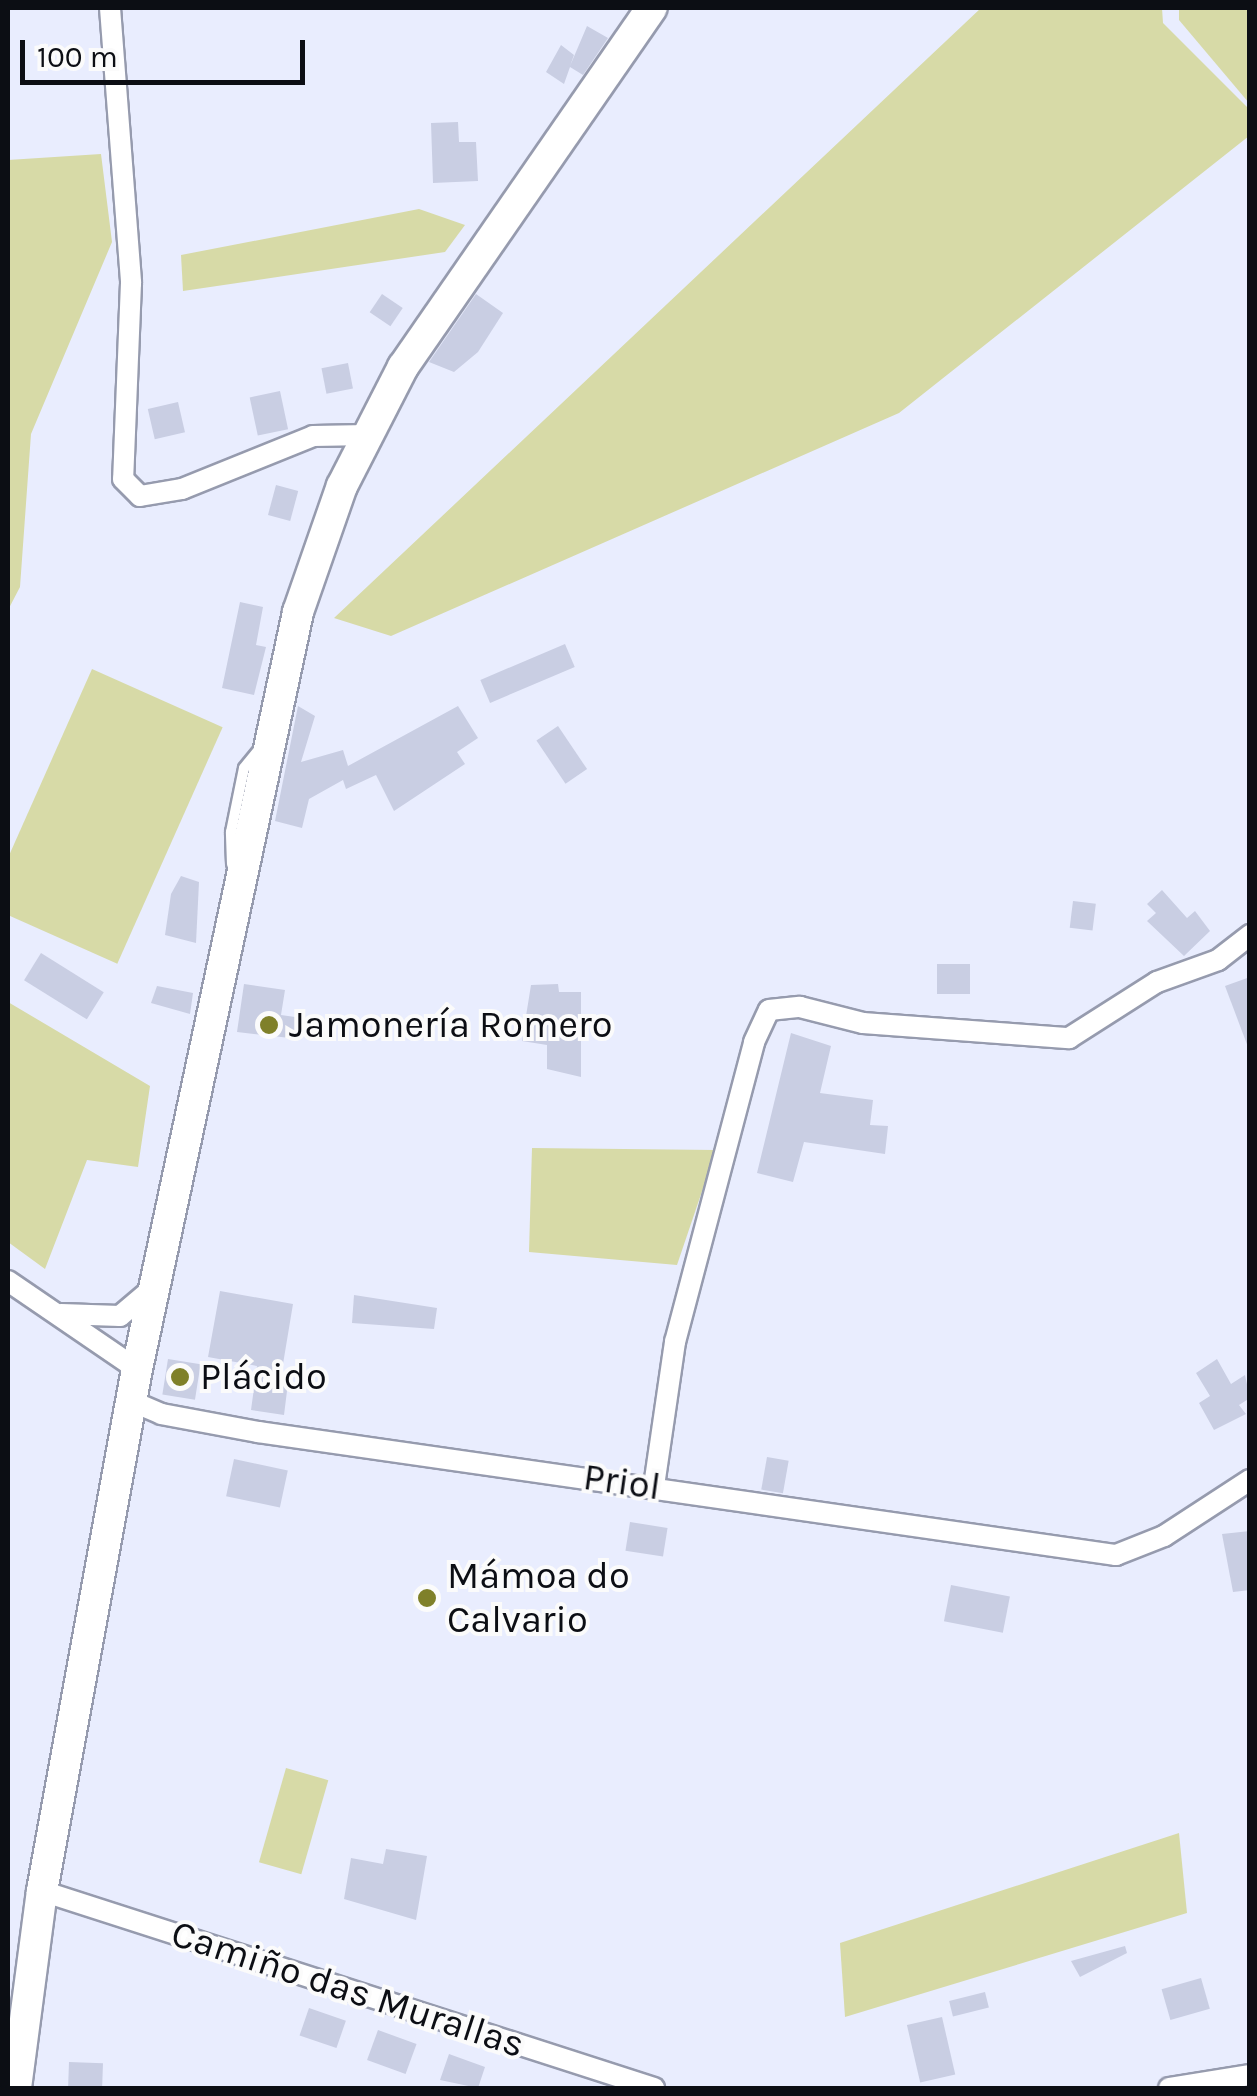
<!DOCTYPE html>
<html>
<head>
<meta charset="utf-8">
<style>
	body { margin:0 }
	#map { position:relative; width:1257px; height:2096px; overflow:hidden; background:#e9edfe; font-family:Karla,sans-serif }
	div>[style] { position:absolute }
	.green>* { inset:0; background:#d7daa7; transform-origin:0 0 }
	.building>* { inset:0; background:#c9cee3; transform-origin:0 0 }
	.roads { filter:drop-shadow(2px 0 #969bae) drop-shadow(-2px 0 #969bae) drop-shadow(0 2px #969bae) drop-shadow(0 -2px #969bae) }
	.service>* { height:10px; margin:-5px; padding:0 5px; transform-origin:5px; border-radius:5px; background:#fff }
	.minor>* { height:20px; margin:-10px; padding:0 10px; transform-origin:10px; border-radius:10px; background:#fff }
	.secondary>* { height:30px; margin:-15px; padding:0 15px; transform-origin:15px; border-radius:15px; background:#fff }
	.dots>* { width:28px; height:28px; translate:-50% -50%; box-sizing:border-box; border:5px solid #fbfbfb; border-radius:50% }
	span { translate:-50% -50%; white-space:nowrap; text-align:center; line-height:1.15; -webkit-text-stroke:8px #fbfbfb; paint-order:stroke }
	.poi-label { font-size:38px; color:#0c0e14 }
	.left { translate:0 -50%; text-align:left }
	.street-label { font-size:38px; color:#0c0e14 }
	.frame { position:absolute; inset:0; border:10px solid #0c0e14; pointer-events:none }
	.scale { position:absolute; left:20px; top:40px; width:285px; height:45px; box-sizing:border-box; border:5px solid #0c0e14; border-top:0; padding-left:12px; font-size:30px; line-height:35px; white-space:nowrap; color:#0c0e14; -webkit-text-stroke:8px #fbfbfb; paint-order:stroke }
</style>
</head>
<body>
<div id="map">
	<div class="green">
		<div style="clip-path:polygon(981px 8px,1162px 8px,1163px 23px,1249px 109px,1249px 136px,899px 413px,391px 636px,334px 618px)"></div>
		<div style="clip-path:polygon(1179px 8px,1249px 8px,1249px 103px,1179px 20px)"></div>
		<div style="clip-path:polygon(101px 154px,112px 242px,31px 434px,20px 587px,8px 610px,8px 160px)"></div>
		<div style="clip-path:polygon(419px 209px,465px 225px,445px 252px,183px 291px,181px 255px)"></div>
		<div style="left:92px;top:669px;width:143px;height:259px;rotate:24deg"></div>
		<div style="clip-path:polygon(8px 1002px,150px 1086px,138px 1167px,87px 1160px,45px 1269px,8px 1242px)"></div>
		<div style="clip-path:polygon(532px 1148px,716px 1150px,677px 1265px,529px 1252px)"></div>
		<div style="left:286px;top:1768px;width:44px;height:98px;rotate:16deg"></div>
		<div style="clip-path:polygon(1179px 1833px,1187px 1913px,845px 2017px,840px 1943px)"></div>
	</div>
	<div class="building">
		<div style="clip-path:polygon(587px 26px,608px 38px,583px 75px,570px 67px,564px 84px,546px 72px,561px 45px,574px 55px,570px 66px)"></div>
		<div style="clip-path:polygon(458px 122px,459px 142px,476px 142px,478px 181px,433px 183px,431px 123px)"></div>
		<div style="left:382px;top:294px;width:25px;height:22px;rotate:34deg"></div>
		<div style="clip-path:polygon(476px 294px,503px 313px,478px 352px,454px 372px,429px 362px)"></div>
		<div style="left:348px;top:363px;width:26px;height:27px;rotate:79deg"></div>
		<div style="left:280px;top:391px;width:39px;height:31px;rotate:78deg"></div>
		<div style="left:178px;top:402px;width:31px;height:31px;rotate:77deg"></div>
		<div style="left:276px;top:485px;width:23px;height:31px;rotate:15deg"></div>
		<div style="clip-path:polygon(240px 602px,263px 607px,256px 645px,266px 647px,254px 695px,222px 688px)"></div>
		<div style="left:565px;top:644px;width:25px;height:92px;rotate:67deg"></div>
		<div style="clip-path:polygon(298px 706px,315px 716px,301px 762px,343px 750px,348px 766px,458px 706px,478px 738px,457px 752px,465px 764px,394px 811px,376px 775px,346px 789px,343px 780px,309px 799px,302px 828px,275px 821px)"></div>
		<div style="left:558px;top:726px;width:52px;height:26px;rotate:56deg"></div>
		<div style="clip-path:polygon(181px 876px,199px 882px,196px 943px,165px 935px,171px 894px)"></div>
		<div style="clip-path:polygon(1162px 890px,1187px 918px,1195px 911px,1210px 931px,1184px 956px,1147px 921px,1156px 913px,1147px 904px)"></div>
		<div style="left:1073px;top:901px;width:23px;height:27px;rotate:7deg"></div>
		<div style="left:41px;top:953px;width:74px;height:32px;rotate:32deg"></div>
		<div style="left:937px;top:964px;width:33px;height:30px"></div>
		<div style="clip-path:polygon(1250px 977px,1250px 1047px,1248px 1047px,1225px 986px)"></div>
		<div style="clip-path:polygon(244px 984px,285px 990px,281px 1015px,302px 1018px,299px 1039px,237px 1032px)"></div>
		<div style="clip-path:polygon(558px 984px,559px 992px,581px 992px,581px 1077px,547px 1069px,547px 1045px,522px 1041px,531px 985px)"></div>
		<div style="clip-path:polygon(157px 986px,193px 993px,190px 1014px,151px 1003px)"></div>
		<div style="clip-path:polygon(791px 1033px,831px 1046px,820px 1093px,873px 1100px,870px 1125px,888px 1126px,885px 1154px,804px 1142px,793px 1182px,757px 1173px)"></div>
		<div style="clip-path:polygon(220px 1291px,293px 1304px,280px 1382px,288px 1383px,284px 1415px,251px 1410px,257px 1366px,208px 1357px)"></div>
		<div style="clip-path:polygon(354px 1295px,437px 1308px,434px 1329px,352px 1323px)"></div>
		<div style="left:168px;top:1359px;width:33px;height:36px;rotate:9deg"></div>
		<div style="clip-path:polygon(1217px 1359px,1231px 1384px,1245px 1375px,1250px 1398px,1239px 1405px,1246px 1414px,1214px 1430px,1199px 1403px,1210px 1396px,1196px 1373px)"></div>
		<div style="left:767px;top:1457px;width:22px;height:33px;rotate:10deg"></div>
		<div style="left:234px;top:1459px;width:55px;height:38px;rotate:12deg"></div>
		<div style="left:630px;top:1522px;width:38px;height:29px;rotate:9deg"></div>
		<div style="clip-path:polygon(1250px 1531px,1250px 1590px,1233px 1592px,1222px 1534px)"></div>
		<div style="left:951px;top:1585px;width:60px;height:37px;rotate:11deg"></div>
		<div style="clip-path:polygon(386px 1849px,427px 1856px,416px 1920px,344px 1899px,351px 1858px,383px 1864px)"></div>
		<div style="clip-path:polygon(1125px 1946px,1127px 1953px,1080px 1977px,1071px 1961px)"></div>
		<div style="left:1201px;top:1978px;width:32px;height:41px;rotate:74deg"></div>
		<div style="left:985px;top:1992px;width:16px;height:37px;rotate:76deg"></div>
		<div style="left:309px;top:2008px;width:39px;height:29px;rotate:19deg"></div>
		<div style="left:942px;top:2017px;width:59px;height:36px;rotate:77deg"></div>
		<div style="left:378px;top:2030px;width:41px;height:32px;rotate:20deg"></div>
		<div style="clip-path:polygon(449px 2054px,485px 2067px,478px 2088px,440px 2080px)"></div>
		<div style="left:69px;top:2062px;width:34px;height:26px;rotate:2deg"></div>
	</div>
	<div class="roads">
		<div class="service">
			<div style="left:232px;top:864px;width:32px;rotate:-92deg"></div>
			<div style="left:231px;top:832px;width:65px;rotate:-78.5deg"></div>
			<div style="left:244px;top:768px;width:26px;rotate:-51deg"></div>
		</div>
		<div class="minor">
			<div style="left:110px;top:8px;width:276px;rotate:85.6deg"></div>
			<div style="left:131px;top:283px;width:196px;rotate:92.3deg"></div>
			<div style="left:123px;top:479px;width:24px;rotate:45deg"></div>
			<div style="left:140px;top:496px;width:43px;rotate:-9.5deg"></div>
			<div style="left:182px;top:489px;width:141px;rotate:-22deg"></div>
			<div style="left:313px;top:436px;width:55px;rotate:-1deg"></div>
			<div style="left:8px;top:1281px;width:156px;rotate:34.3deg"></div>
			<div style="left:61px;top:1314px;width:59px;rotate:1.9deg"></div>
			<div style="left:120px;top:1316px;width:43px;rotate:-40.3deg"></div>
			<div style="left:131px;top:1401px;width:33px;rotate:23deg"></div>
			<div style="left:161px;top:1414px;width:99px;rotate:10.5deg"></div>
			<div style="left:258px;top:1432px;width:867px;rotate:8.16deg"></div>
			<div style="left:1116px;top:1555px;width:52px;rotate:-21.6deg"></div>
			<div style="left:1164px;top:1536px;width:103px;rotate:-33.1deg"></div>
			<div style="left:654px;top:1486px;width:146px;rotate:-81.7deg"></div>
			<div style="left:675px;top:1342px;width:310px;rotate:-75.2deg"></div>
			<div style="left:754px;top:1042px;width:35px;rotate:-65deg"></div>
			<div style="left:769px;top:1010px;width:31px;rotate:-6deg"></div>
			<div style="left:800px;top:1007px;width:65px;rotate:14.3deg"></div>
			<div style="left:863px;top:1023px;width:207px;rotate:4.2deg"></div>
			<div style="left:1069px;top:1038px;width:104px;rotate:-32.5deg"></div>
			<div style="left:1157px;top:982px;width:65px;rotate:-19.8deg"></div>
			<div style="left:1218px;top:960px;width:41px;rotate:-38deg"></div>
			<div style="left:42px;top:1891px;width:643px;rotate:17.84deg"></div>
			<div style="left:1169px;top:2088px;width:82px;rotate:-9.1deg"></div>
		</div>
		<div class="secondary">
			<div style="left:16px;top:2088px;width:199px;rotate:-82.5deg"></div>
			<div style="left:42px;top:1891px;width:531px;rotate:-79.69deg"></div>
			<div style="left:137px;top:1369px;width:774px;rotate:-77.99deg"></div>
			<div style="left:298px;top:612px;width:133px;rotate:-70.8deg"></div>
			<div style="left:342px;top:486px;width:134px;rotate:-62.9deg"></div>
			<div style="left:403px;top:367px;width:437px;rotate:-55.3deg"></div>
		</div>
	</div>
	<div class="dots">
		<div style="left:269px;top:1025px;background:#7f8029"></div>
		<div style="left:180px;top:1377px;background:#7f8029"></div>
		<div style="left:427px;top:1598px;background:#7f8029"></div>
	</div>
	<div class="poi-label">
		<span class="left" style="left:289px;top:1025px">Jamonería Romero</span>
		<span class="left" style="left:200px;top:1377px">Plácido</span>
		<span class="left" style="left:447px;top:1598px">Mámoa do<br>Calvario</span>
	</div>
	<div class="street-label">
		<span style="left:622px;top:1482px;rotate:8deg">Priol</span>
		<span style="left:348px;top:1989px;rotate:18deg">Camiño das Murallas</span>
	</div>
	<div class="frame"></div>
	<div class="scale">100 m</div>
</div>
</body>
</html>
